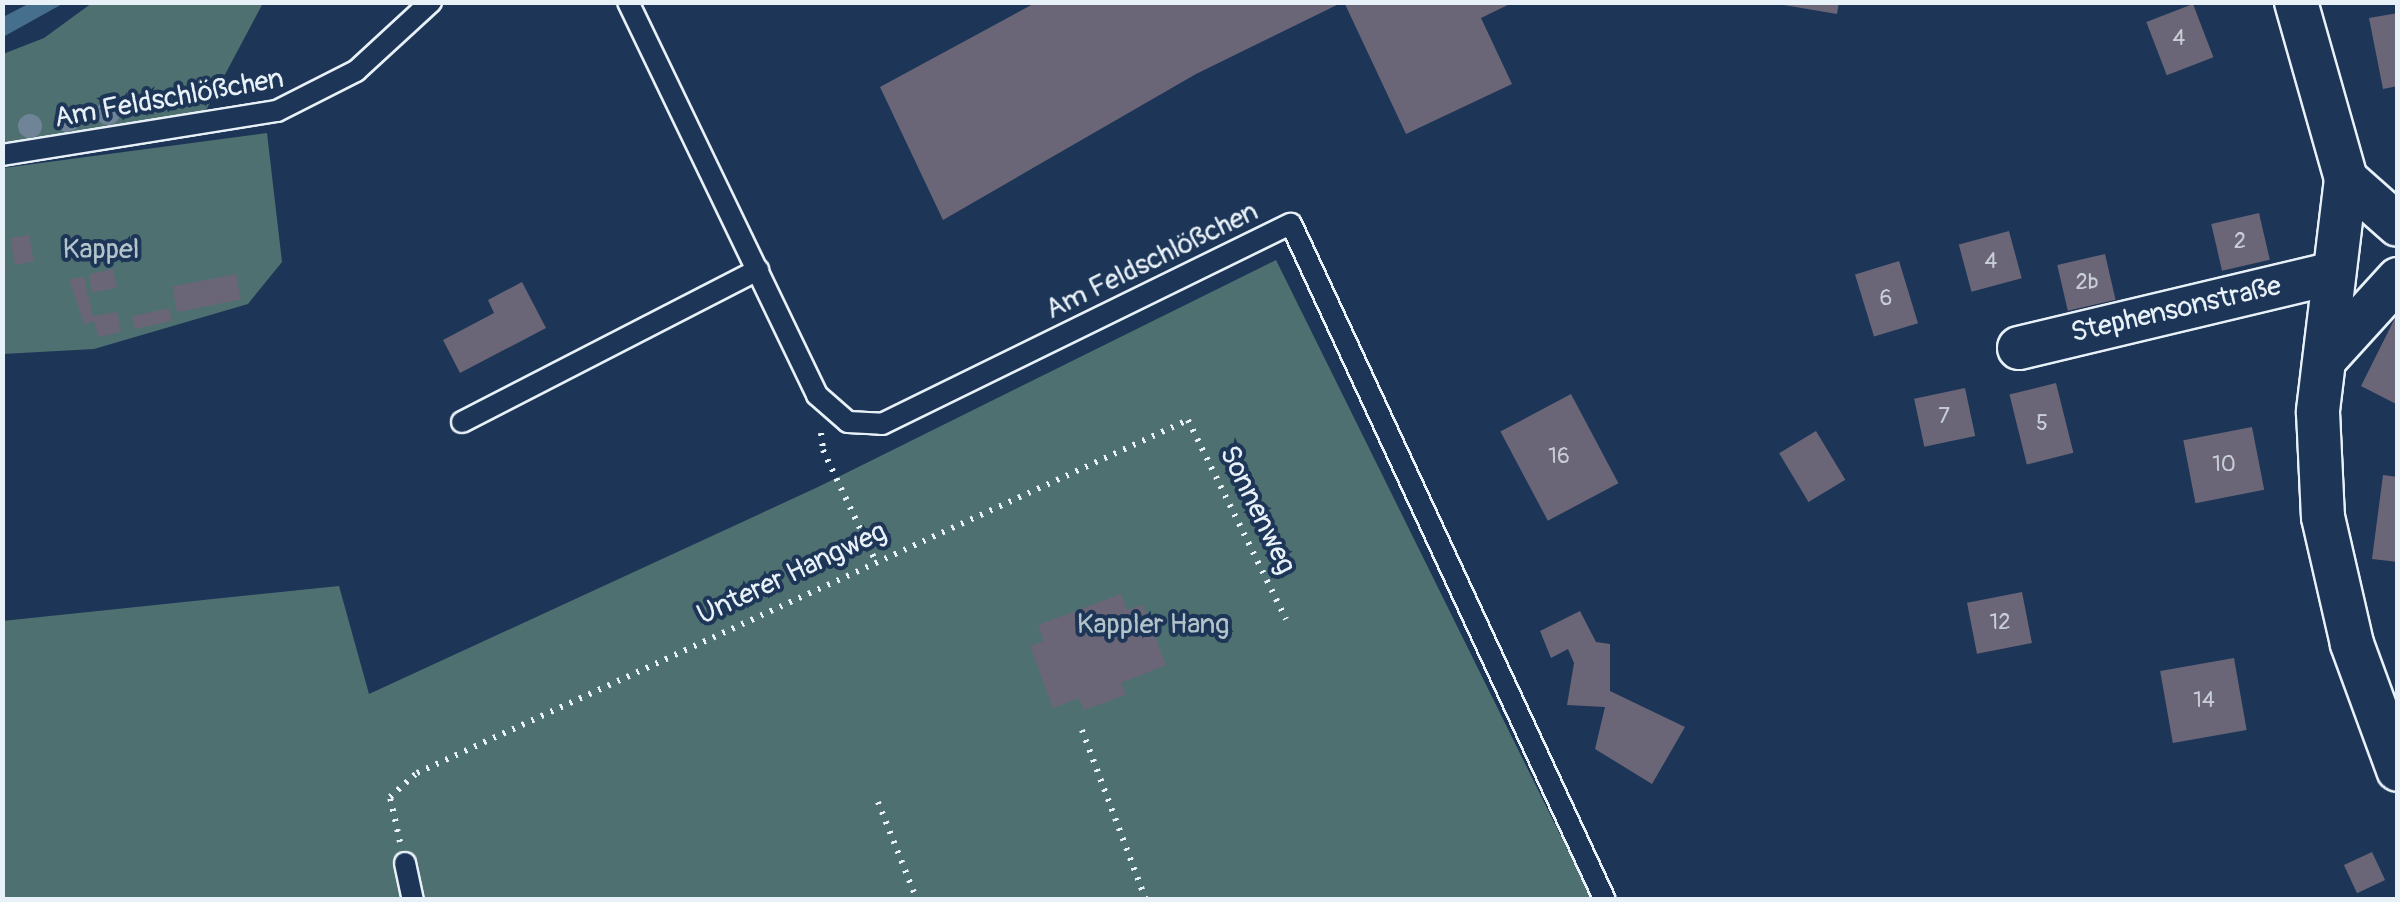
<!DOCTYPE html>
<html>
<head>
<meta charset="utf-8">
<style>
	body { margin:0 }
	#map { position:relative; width:2400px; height:902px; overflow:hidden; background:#1d3557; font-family:Pangolin,sans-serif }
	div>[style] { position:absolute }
	.green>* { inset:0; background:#4e7071 }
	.water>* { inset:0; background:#456f8d }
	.building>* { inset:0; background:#6a6677; transform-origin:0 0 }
	.path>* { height:6px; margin-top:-3px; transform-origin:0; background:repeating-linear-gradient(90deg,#e8f1f8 0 2.5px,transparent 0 10.5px) }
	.roads { filter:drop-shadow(2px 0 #e8f1f8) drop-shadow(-2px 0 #e8f1f8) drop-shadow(0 2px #e8f1f8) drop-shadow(0 -2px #e8f1f8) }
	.service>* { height:20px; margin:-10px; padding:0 10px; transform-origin:10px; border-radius:10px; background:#1d3557 }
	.minor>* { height:42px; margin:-21px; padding:0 21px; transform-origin:21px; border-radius:21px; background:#1d3557 }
	.trees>* { width:24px; height:24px; margin:-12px; border-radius:50%; background:#6f8496 }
	span { translate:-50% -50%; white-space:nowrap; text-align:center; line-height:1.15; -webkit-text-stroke:8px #1d3557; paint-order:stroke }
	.number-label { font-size:22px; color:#c8ced8 }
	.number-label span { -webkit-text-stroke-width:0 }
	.street-label { font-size:28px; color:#e8f1f8 }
	.park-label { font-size:28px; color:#b2c4c9 }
	.frame { position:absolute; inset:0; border:5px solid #e8f1f8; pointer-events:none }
</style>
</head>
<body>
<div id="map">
	<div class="green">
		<div style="clip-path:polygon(92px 3px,263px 3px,204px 114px,3px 145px,3px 54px,44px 38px)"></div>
		<div style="clip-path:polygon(267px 133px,282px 262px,248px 304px,94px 349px,3px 354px,3px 168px)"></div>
		<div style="clip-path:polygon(1276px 260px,1592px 899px,3px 899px,2px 621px,339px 586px,369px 694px,818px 487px)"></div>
	</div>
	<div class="water">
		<div style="clip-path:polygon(30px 3px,64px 3px,3px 37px,3px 17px)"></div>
	</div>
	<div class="building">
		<div style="clip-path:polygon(1037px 2px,1343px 2px,1196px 74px,943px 220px,880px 87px)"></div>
		<div style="clip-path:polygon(1344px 2px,1514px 2px,1481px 18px,1512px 84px,1406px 134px)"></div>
		<div style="clip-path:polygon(1767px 2px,1839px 2px,1837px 14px)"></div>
		<div style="left:2193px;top:4px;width:57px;height:50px;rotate:69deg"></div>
		<div style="clip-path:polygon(2398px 13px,2398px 86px,2383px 89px,2369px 18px)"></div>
		<div style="left:2259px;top:213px;width:48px;height:49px;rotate:77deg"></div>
		<div style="left:2009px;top:231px;width:49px;height:52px;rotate:75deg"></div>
		<div style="left:29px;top:235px;width:27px;height:19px;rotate:80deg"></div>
		<div style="left:2105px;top:254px;width:47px;height:49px;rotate:77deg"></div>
		<div style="left:1899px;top:261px;width:65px;height:46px;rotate:73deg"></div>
		<div style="left:113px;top:269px;width:19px;height:25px;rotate:78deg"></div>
		<div style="left:236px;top:274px;width:26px;height:65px;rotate:79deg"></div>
		<div style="clip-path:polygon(84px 277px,93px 316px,117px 312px,121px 332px,98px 337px,94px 321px,84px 324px,69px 279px)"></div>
		<div style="clip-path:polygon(522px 282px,546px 328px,460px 373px,443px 340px,494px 313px,488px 300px)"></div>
		<div style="left:169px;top:308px;width:13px;height:38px;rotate:77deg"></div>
		<div style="clip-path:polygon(2395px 318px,2398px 319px,2398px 405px,2361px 386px)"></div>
		<div style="left:2056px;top:383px;width:72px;height:48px;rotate:76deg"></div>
		<div style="left:1965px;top:388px;width:49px;height:52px;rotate:78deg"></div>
		<div style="left:1571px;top:394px;width:101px;height:80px;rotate:62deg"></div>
		<div style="left:2252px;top:427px;width:64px;height:70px;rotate:79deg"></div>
		<div style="left:1816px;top:431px;width:57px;height:43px;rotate:59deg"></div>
		<div style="clip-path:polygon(2383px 475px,2398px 477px,2398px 562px,2372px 559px)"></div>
		<div style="left:2022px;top:592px;width:52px;height:56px;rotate:79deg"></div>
		<div style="clip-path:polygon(1121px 594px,1127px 610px,1143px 605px,1166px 665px,1121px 683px,1126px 695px,1084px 710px,1079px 698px,1053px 708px,1030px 646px,1044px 641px,1038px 625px)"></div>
		<div style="clip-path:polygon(1580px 611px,1596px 642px,1610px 644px,1610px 691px,1685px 727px,1652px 784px,1595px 749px,1605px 707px,1567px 705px,1574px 663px,1568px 649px,1551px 658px,1540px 631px)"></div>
		<div style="left:2234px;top:658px;width:73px;height:75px;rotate:80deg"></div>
		<div style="left:2372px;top:852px;width:31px;height:31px;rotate:65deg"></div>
	</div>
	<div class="path">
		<div style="left:821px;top:433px;width:17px;rotate:83deg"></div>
		<div style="left:823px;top:450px;width:122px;rotate:64.7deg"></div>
		<div style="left:1082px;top:730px;width:182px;rotate:69.4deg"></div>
		<div style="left:878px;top:802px;width:105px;rotate:68.3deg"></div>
		<div style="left:400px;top:842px;width:46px;rotate:-102.5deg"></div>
		<div style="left:390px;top:797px;width:36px;rotate:-42deg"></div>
		<div style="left:417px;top:773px;width:848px;rotate:-24.6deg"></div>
		<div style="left:1188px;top:420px;width:222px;rotate:63.8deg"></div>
	</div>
	<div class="roads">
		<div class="service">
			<div style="left:628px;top:2px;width:436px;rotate:64.3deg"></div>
			<div style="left:817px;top:395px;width:41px;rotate:41.1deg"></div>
			<div style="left:848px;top:422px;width:34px;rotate:3deg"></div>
			<div style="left:882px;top:424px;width:455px;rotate:-26.1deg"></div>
			<div style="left:1291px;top:224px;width:745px;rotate:65.09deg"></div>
			<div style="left:2px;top:155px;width:278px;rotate:-9.1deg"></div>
			<div style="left:277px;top:111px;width:89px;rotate:-26.9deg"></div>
			<div style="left:356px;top:71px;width:102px;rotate:-42.6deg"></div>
			<div style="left:462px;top:422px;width:333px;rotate:-27.2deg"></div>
			<div style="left:405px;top:863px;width:38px;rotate:78deg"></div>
		</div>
		<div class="minor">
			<div style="left:2296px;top:2px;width:184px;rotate:74.2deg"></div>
			<div style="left:2346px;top:179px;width:235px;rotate:96.9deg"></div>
			<div style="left:2318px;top:412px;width:105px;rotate:87.3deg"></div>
			<div style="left:2323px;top:517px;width:130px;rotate:77.1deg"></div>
			<div style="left:2352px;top:644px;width:134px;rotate:69.9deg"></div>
			<div style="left:2346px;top:179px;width:69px;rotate:41.5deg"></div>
			<div style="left:2019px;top:348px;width:324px;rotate:-13.4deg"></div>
			<div style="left:2328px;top:356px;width:104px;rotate:-47.7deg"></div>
		</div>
	</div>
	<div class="trees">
		<div style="left:108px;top:113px"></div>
		<div style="left:68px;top:120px"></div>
		<div style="left:30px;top:126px"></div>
	</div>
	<div class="number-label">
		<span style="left:2179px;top:39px">4</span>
		<span style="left:2240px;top:242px">2</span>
		<span style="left:1991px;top:262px">4</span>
		<span style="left:2087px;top:283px">2b</span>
		<span style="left:1886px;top:299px">6</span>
		<span style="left:1944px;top:417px">7</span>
		<span style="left:2042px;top:424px">5</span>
		<span style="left:1559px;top:457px">16</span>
		<span style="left:2224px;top:465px">10</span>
		<span style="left:2000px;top:623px">12</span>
		<span style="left:2204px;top:701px">14</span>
	</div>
	<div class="street-label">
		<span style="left:169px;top:99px;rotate:-10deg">Am Feldschlößchen</span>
		<span style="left:1152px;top:261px;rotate:-26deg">Am Feldschlößchen</span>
		<span style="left:2176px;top:310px;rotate:-13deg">Stephensonstraße</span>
		<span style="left:1257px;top:510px;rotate:64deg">Sonnenweg</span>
		<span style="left:792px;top:574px;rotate:-25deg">Unterer Hangweg</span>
	</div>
	<div class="park-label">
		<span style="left:101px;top:250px">Kappel</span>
		<span style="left:1153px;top:625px">Kappler Hang</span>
	</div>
	<div class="frame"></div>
</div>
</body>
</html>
